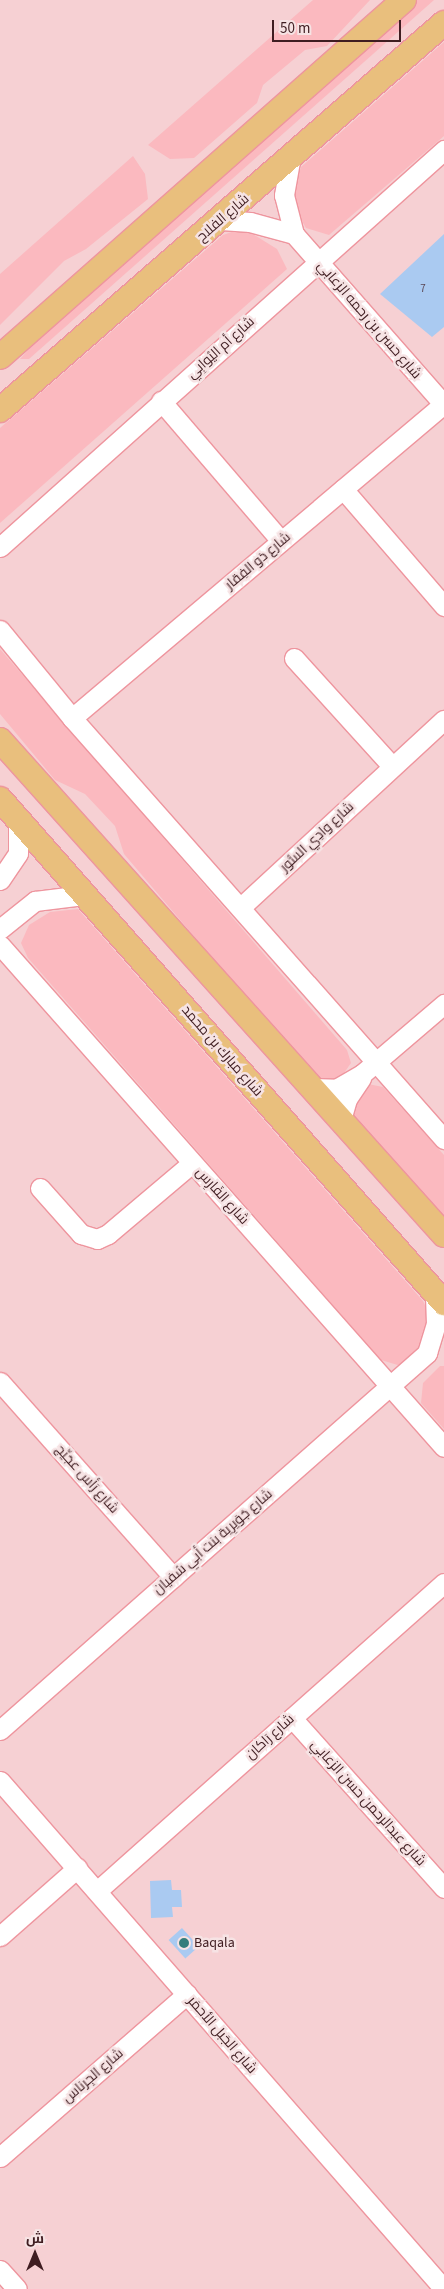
<!DOCTYPE html>
<html>
<head>
<meta charset="utf-8">
<style>
	body { margin:0 }
	#map { position:relative; width:444px; height:2289px; overflow:hidden; background:#f6d0d3; font-family:"Source Sans 3",Cairo,sans-serif }
	div>[style] { position:absolute }
	.green>* { inset:0; background:#fbb9bf }
	.building>* { inset:0; background:#aacaf1; transform-origin:0 0 }
	.roads { filter:drop-shadow(1px 0 #ee959e) drop-shadow(-1px 0 #ee959e) drop-shadow(0 1px #ee959e) drop-shadow(0 -1px #ee959e) }
	.minor>* { height:19px; margin:-9.5px; padding:0 9.5px; transform-origin:9.5px; border-radius:9.5px; background:#fff }
	.major>* { height:24px; margin:-12px; padding:0 12px; transform-origin:12px; border-radius:12px; background:#e9bf7d }
	.dots>* { width:14px; height:14px; translate:-50% -50%; box-sizing:border-box; border:2px solid #f6e3e4; border-radius:50% }
	span { translate:-50% -50%; white-space:nowrap; text-align:center; line-height:1.15; -webkit-text-stroke:5px #f6e3e4; paint-order:stroke }
	.number-label { font-size:11px; color:#5a4855 }
	.number-label span { -webkit-text-stroke-width:0 }
	.street-label { font-size:14px; color:#3f1d21 }
	.poi-label { font-size:14px; color:#3f1d21 }
	.left { translate:0 -50%; text-align:left }
	.north { position:absolute; left:10px; top:2229px; width:50px; height:50px; -webkit-text-stroke:4px #f6e3e4; paint-order:stroke; rotate:0deg; font-size:14px; font-weight:700; line-height:20px; text-align:center; color:#3f1d21 }
	.north::after { content:''; display:block; margin:auto; width:18px; height:22px; background:#3f1d21; clip-path:polygon(50% 0,100% 100%,50% 72%,0 100%) }
	.scale { position:absolute; left:272px; top:20px; width:129px; height:22px; box-sizing:border-box; border:2px solid #3f1d21; border-top:0; padding-left:6px; font-size:15px; line-height:18px; white-space:nowrap; color:#3f1d21; -webkit-text-stroke:4px #f6e3e4; paint-order:stroke }
</style>
</head>
<body>
<div id="map">
	<div class="green">
		<div style="clip-path:polygon(313px 0,370px 0,327px 46px,305px 50px,263px 85px,257px 103px,194px 158px,170px 159px,148px 145px)"></div>
		<div style="clip-path:polygon(415px 0,434px 0,29px 359px,20px 359px,65px 309px)"></div>
		<div style="clip-path:polygon(444px 42px,444px 136px,329px 235px,306px 228px,290px 200px,301px 167px)"></div>
		<div style="clip-path:polygon(133px 156px,145px 174px,148px 199px,86px 249px,64px 261px,0 325px,0 274px)"></div>
		<div style="clip-path:polygon(243px 228px,277px 249px,287px 269px,0 523px,0 428px,223px 235px)"></div>
		<div style="clip-path:polygon(0 649px,347px 1050px,351px 1063px,344px 1073px,329px 1082px,317px 1081px,124px 854px,115px 826px,85px 794px,55px 780px,0 714px)"></div>
		<div style="clip-path:polygon(78px 909px,423px 1301px,434px 1324px,419px 1351px,401px 1366px,381px 1360px,28px 958px,21px 943px,29px 925px,50px 912px)"></div>
		<div style="clip-path:polygon(368px 1084px,383px 1087px,444px 1155px,444px 1221px,348px 1116px,355px 1093px)"></div>
		<div style="clip-path:polygon(440px 1366px,444px 1366px,444px 1429px,421px 1403px,423px 1383px)"></div>
	</div>
	<div class="building">
		<div style="clip-path:polygon(444px 234px,444px 327px,432px 337px,380px 294px)"></div>
		<div style="clip-path:polygon(171px 1880px,172px 1890px,181px 1890px,182px 1907px,172px 1907px,173px 1917px,151px 1918px,150px 1881px)"></div>
		<div style="left:182px;top:1928px;width:25px;height:18px;rotate:48deg"></div>
	</div>
	<div class="roads">
		<div class="minor">
			<div style="left:290px;top:161px;width:35px;rotate:100deg"></div>
			<div style="left:284px;top:195px;width:40px;rotate:75.6deg"></div>
			<div style="left:294px;top:234px;width:227px;rotate:48.7deg"></div>
			<div style="left:221px;top:220px;width:29px;rotate:4deg"></div>
			<div style="left:250px;top:222px;width:46px;rotate:15.3deg"></div>
			<div style="left:161px;top:401px;width:184px;rotate:49.4deg"></div>
			<div style="left:343px;top:489px;width:155px;rotate:49.2deg"></div>
			<div style="left:0;top:547px;width:596px;rotate:-41.8deg"></div>
			<div style="left:0;top:630px;width:114px;rotate:50.7deg"></div>
			<div style="left:72px;top:718px;width:562px;rotate:48.54deg"></div>
			<div style="left:294px;top:658px;width:146px;rotate:47.8deg"></div>
			<div style="left:72px;top:718px;width:485px;rotate:-40.2deg"></div>
			<div style="left:0;top:880px;width:32px;rotate:-56deg"></div>
			<div style="left:18px;top:853px;width:33px;rotate:-90deg"></div>
			<div style="left:241px;top:907px;width:276px;rotate:-42.7deg"></div>
			<div style="left:0;top:929px;width:45px;rotate:-38.7deg"></div>
			<div style="left:35px;top:901px;width:49px;rotate:-7deg"></div>
			<div style="left:0;top:945px;width:670px;rotate:48.51deg"></div>
			<div style="left:313px;top:1088px;width:23px;rotate:2deg"></div>
			<div style="left:336px;top:1089px;width:30px;rotate:-30deg"></div>
			<div style="left:362px;top:1074px;width:108px;rotate:-40.5deg"></div>
			<div style="left:341px;top:1120px;width:22px;rotate:-74deg"></div>
			<div style="left:347px;top:1099px;width:25px;rotate:-56deg"></div>
			<div style="left:40px;top:1188px;width:62px;rotate:48.3deg"></div>
			<div style="left:81px;top:1234px;width:17px;rotate:17deg"></div>
			<div style="left:97px;top:1239px;width:12px;rotate:-24deg"></div>
			<div style="left:108px;top:1234px;width:110px;rotate:-40.2deg"></div>
			<div style="left:0;top:1382px;width:261px;rotate:48.4deg"></div>
			<div style="left:292px;top:1718px;width:228px;rotate:48.2deg"></div>
			<div style="left:0;top:1730px;width:570px;rotate:-41.44deg"></div>
			<div style="left:427px;top:1353px;width:30px;rotate:-73deg"></div>
			<div style="left:436px;top:1324px;width:31px;rotate:-92deg"></div>
			<div style="left:0;top:1781px;width:675px;rotate:48.85deg"></div>
			<div style="left:97px;top:1891px;width:464px;rotate:-41.6deg"></div>
			<div style="left:0;top:1936px;width:103px;rotate:-41.4deg"></div>
			<div style="left:0;top:2157px;width:248px;rotate:-41.1deg"></div>
			<div style="left:0;top:2270px;width:25px;rotate:48deg"></div>
		</div>
		<div class="major">
			<div style="left:0;top:357px;width:539px;rotate:-41.47deg"></div>
			<div style="left:0;top:410px;width:589px;rotate:-41.08deg"></div>
			<div style="left:0;top:740px;width:665px;rotate:48.11deg"></div>
			<div style="left:0;top:799px;width:672px;rotate:48.62deg"></div>
		</div>
	</div>
	<div class="dots">
		<div style="left:184px;top:1943px;background:#347d7b"></div>
	</div>
	<div class="number-label">
		<span style="left:423px;top:289px">7</span>
	</div>
	<div class="street-label">
		<span style="left:223px;top:218px;rotate:-41deg">شارع الفلاح</span>
		<span style="left:369px;top:320px;rotate:49deg">شارع حسن بن رحمه الزعابي</span>
		<span style="left:221px;top:348px;rotate:-42deg">شارع أم اليُوابِي</span>
		<span style="left:258px;top:561px;rotate:-40deg">شارع ذو الفِقار</span>
		<span style="left:317px;top:837px;rotate:-43deg">شارع وادِي السُّور</span>
		<span style="left:222px;top:1051px;rotate:49deg">شارع مبارك بن محمد</span>
		<span style="left:222px;top:1196px;rotate:48deg">شارع الفَارِس</span>
		<span style="left:87px;top:1479px;rotate:48deg">شارع رَأس عجَيِّج</span>
		<span style="left:213px;top:1542px;rotate:-41deg">شارع جُوَيرِية بنت أبي سُفيان</span>
		<span style="left:270px;top:1737px;rotate:-42deg">شارع رَاكان</span>
		<span style="left:368px;top:1803px;rotate:48deg">شارع عبدالرحمن حسن الزعابي</span>
		<span style="left:222px;top:2035px;rotate:49deg">شارع الجَبل الأحمَر</span>
		<span style="left:93px;top:2076px;rotate:-41deg">شارع الجِرناس</span>
	</div>
	<div class="poi-label">
		<span class="left" style="left:194px;top:1943px">Baqala</span>
	</div>
	<div class="north">ش</div>
	<div class="scale">50 m</div>
</div>
</body>
</html>
